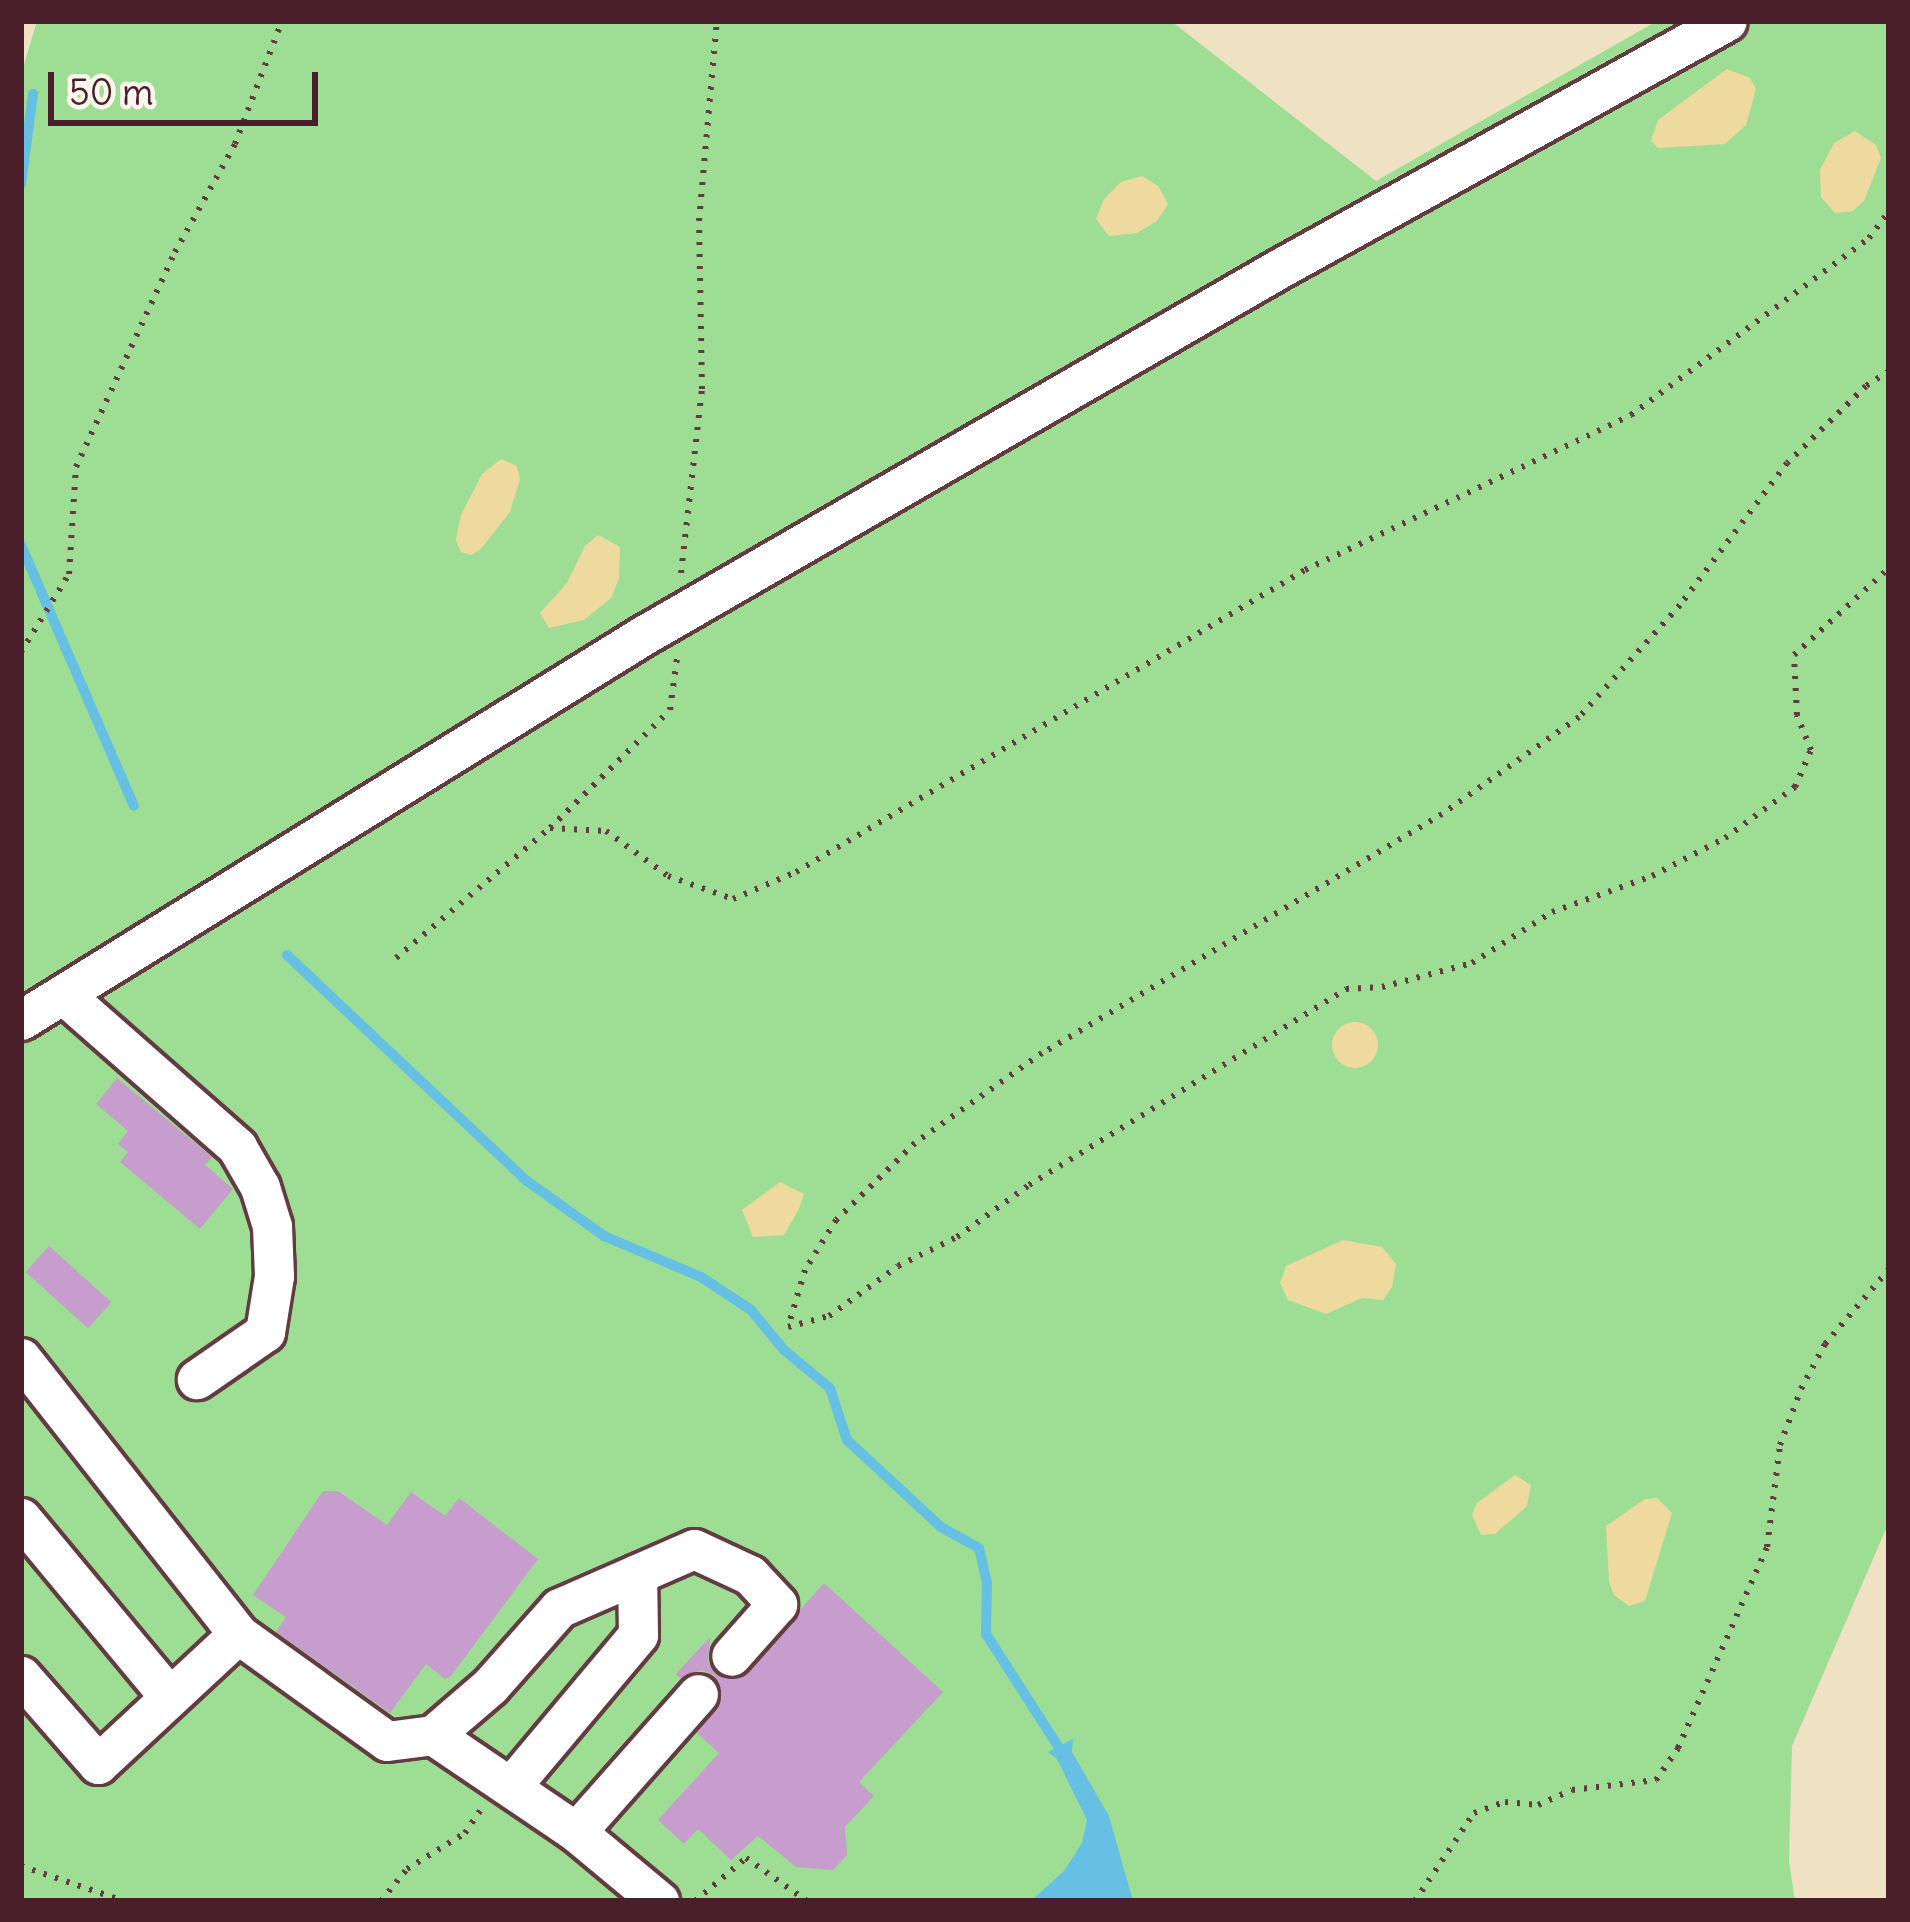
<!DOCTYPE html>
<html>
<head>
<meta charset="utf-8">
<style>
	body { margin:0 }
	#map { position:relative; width:1910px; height:1922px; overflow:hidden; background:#eee2c3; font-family:Delius,sans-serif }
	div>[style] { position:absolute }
	.green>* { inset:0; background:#9ede94 }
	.sand>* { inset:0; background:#eeda9e }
	.round { border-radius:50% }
	.water>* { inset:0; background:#65c0e3 }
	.stream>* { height:10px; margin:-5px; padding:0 5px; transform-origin:5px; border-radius:5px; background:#65c0e3 }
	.building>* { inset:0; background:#c69dcc; transform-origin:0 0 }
	.path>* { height:6px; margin-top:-3px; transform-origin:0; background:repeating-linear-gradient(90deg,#633c42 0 3px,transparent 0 12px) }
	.roads { filter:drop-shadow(3px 0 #633c42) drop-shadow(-3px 0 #633c42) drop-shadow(0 3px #633c42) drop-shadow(0 -3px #633c42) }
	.minor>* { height:39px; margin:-19.5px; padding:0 19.5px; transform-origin:19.5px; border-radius:19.5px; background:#fff }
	span { translate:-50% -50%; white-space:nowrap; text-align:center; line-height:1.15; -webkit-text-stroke:9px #fbf7ec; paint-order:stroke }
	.frame { position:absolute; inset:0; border:24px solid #4a1f2b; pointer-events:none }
	.scale { position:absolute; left:48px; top:72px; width:270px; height:54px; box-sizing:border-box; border:6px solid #4a1f2b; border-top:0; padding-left:15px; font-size:36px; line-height:42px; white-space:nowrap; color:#4a1f2b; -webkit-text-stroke:9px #fbf7ec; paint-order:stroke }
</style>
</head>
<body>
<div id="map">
	<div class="green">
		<div style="clip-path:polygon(37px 21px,1171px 21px,1376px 181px,1657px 21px,1889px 21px,1889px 1522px,1792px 1746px,1789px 1861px,1795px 1901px,21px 1901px,21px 75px)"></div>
	</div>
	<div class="sand">
		<div style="clip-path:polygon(1727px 69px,1750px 78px,1756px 89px,1746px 125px,1725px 144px,1658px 148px,1651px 141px,1658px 120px)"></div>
		<div style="clip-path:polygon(1855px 131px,1876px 145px,1881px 158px,1864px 201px,1853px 211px,1835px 213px,1821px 197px,1820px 170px,1834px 143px)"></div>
		<div style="clip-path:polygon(1142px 176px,1158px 186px,1168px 204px,1157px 221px,1137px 233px,1109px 236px,1096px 219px,1104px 199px,1121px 182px)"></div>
		<div style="clip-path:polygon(501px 459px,517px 466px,520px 479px,510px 512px,480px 550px,471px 555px,461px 552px,456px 540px,461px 515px,482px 474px)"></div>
		<div style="clip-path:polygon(598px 535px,620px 547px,619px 578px,611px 598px,584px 620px,549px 628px,540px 613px,567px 583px,585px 546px)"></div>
		<div class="round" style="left:1332px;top:1022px;width:46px;height:46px"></div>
		<div style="clip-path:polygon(780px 1182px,804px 1194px,799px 1209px,784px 1235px,753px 1237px,742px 1210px)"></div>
		<div style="clip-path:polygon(1343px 1240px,1382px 1247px,1396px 1264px,1392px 1287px,1383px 1300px,1362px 1298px,1326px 1314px,1288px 1300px,1280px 1283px,1286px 1266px)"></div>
		<div style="clip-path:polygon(1515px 1475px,1531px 1485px,1527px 1506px,1495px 1534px,1481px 1535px,1472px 1515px,1477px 1503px)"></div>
		<div style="clip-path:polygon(1657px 1498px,1672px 1513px,1645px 1601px,1629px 1606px,1614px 1595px,1609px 1582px,1606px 1526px,1645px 1499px)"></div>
	</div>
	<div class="water">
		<div style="clip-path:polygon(1073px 1739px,1072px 1752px,1109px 1816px,1133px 1901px,1031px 1901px,1064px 1871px,1082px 1843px,1087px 1820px,1057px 1759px,1048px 1752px)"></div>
	</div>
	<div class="stream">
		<div style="left:21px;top:184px;width:91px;rotate:-82.4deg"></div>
		<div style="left:21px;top:545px;width:284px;rotate:66.6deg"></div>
		<div style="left:287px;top:955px;width:330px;rotate:43.3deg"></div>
		<div style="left:527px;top:1181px;width:95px;rotate:35.5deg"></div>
		<div style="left:604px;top:1236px;width:105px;rotate:22.9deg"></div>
		<div style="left:701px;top:1277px;width:60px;rotate:33.4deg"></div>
		<div style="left:751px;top:1310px;width:52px;rotate:50.5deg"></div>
		<div style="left:784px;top:1350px;width:60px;rotate:39.6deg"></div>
		<div style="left:830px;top:1388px;width:55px;rotate:71.9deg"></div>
		<div style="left:847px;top:1440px;width:128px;rotate:42.8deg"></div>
		<div style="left:941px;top:1527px;width:43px;rotate:28.9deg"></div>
		<div style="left:979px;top:1548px;width:36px;rotate:77deg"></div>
		<div style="left:987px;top:1583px;width:51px;rotate:91.1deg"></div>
		<div style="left:986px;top:1634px;width:146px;rotate:57.3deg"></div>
	</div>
	<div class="building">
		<div style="clip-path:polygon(117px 1078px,212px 1157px,205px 1165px,233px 1189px,200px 1229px,120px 1162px,128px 1152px,118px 1144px,128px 1131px,96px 1104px)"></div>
		<div style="left:49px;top:1246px;width:84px;height:35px;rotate:42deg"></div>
		<div style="clip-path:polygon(323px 1491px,338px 1491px,387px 1525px,411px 1492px,445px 1516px,459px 1498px,538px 1559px,451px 1676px,445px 1679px,426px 1664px,390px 1713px,276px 1632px,286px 1617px,253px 1595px)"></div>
		<div style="clip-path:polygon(824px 1583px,943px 1692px,859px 1782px,874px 1796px,845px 1827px,847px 1855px,833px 1870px,796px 1867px,758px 1836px,731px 1860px,698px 1829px,684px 1844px,658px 1820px,719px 1753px,696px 1732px,722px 1698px,713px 1675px,702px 1670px,680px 1678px,676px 1674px,710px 1637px,708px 1662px,714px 1673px,740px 1678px)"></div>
	</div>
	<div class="path">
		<div style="left:1889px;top:371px;width:27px;rotate:147deg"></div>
		<div style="left:1866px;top:386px;width:110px;rotate:135.7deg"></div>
		<div style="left:1787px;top:463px;width:178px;rotate:127deg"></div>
		<div style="left:1680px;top:605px;width:151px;rotate:132deg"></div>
		<div style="left:1579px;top:717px;width:168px;rotate:144.7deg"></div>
		<div style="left:1442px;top:814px;width:466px;rotate:149.1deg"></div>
		<div style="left:1042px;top:1053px;width:156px;rotate:144.7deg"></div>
		<div style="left:915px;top:1143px;width:110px;rotate:135.7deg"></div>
		<div style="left:836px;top:1220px;width:59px;rotate:121.8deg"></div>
		<div style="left:805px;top:1270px;width:59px;rotate:106.6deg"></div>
		<div style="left:788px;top:1327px;width:42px;rotate:-15deg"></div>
		<div style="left:829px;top:1316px;width:85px;rotate:-35.9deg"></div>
		<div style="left:898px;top:1266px;width:66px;rotate:-26.2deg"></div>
		<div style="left:957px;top:1237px;width:89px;rotate:-35.8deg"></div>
		<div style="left:1029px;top:1185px;width:373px;rotate:-31.7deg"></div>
		<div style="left:1346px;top:989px;width:36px;rotate:-3deg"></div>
		<div style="left:1382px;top:987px;width:93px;rotate:-14.9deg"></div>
		<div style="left:1472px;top:963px;width:95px;rotate:-32.5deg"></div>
		<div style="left:1552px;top:912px;width:106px;rotate:-19.8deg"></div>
		<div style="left:1652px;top:876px;width:82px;rotate:-27.5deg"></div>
		<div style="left:1725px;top:838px;width:87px;rotate:-36.1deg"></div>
		<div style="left:1795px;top:787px;width:40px;rotate:-66.6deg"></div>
		<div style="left:1811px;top:750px;width:38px;rotate:-112deg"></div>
		<div style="left:1797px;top:715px;width:60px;rotate:-92.9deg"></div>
		<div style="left:1794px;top:655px;width:129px;rotate:-42.5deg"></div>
		<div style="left:681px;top:573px;width:185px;rotate:-83.5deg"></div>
		<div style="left:702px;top:389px;width:168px;rotate:-91deg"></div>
		<div style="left:699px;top:221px;width:201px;rotate:-84.9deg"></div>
		<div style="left:21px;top:652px;width:92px;rotate:-58.4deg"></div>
		<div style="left:69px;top:574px;width:107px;rotate:-86.3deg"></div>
		<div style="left:76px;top:467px;width:237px;rotate:-65.3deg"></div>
		<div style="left:175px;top:252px;width:124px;rotate:-60.9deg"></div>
		<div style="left:235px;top:144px;width:132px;rotate:-69.1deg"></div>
		<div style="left:550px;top:828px;width:56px;rotate:3.1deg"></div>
		<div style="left:606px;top:831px;width:77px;rotate:36deg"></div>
		<div style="left:668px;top:876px;width:69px;rotate:19.5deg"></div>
		<div style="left:733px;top:899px;width:69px;rotate:-23.2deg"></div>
		<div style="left:796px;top:872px;width:592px;rotate:-30.68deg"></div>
		<div style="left:1305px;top:570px;width:361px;rotate:-25.4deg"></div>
		<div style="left:1631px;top:415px;width:297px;rotate:-36.6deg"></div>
		<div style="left:1869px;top:238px;width:34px;rotate:-53deg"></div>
		<div style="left:396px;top:958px;width:202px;rotate:-40.2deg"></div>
		<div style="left:550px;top:828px;width:168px;rotate:-44.5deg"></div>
		<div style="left:670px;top:710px;width:52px;rotate:-82.3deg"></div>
		<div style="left:21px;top:1866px;width:109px;rotate:18.8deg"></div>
		<div style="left:381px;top:1901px;width:41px;rotate:-50.9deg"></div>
		<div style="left:407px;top:1869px;width:68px;rotate:-31.8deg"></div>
		<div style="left:465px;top:1833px;width:29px;rotate:-56deg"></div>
		<div style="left:695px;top:1901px;width:67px;rotate:-40.1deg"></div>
		<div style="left:746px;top:1858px;width:75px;rotate:35.2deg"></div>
		<div style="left:1415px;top:1901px;width:106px;rotate:-56.2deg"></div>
		<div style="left:1474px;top:1813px;width:33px;rotate:-20deg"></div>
		<div style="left:1505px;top:1802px;width:33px;rotate:5deg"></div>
		<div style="left:1538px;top:1805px;width:37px;rotate:-24deg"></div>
		<div style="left:1572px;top:1790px;width:85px;rotate:-6.8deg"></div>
		<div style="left:1656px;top:1780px;width:39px;rotate:-55deg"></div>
		<div style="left:1678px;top:1748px;width:220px;rotate:-66.1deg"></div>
		<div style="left:1767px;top:1547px;width:103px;rotate:-82.7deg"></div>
		<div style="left:1780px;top:1445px;width:60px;rotate:-69.4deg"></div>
		<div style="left:1801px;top:1389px;width:51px;rotate:-61.9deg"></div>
		<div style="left:1825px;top:1344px;width:99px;rotate:-49.5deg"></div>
	</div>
	<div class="roads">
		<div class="minor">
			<div style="left:63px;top:994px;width:232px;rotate:41.3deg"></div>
			<div style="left:237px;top:1147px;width:46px;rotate:60.1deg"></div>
			<div style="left:260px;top:1187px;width:41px;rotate:72.9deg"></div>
			<div style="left:272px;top:1226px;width:50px;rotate:87.7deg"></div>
			<div style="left:274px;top:1276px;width:57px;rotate:99.1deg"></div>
			<div style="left:265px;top:1332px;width:83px;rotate:145.3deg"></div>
			<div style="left:21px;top:1020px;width:732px;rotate:-31.72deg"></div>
			<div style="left:644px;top:635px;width:737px;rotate:-29.98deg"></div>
			<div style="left:1282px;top:267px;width:508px;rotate:-28.93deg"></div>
			<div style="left:21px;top:1358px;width:351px;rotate:51.8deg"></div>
			<div style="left:238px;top:1634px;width:183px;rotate:35.7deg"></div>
			<div style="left:387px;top:1741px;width:46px;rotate:-7.4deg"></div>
			<div style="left:433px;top:1735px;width:75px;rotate:-40.7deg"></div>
			<div style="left:490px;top:1686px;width:104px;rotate:-48.5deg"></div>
			<div style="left:559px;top:1608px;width:147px;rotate:-23.6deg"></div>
			<div style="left:694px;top:1549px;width:62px;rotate:24.9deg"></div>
			<div style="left:750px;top:1575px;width:40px;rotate:47deg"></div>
			<div style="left:777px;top:1604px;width:69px;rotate:131.5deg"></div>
			<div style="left:21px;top:1518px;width:230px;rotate:50.3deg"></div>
			<div style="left:21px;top:1676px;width:117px;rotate:48.8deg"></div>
			<div style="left:98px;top:1764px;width:191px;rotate:-42.9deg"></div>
			<div style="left:433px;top:1735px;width:173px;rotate:34.1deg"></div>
			<div style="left:576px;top:1832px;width:108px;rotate:39.7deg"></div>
			<div style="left:512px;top:1785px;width:196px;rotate:-50deg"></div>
			<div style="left:638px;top:1635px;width:61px;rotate:-90.9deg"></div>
			<div style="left:576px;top:1832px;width:184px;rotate:-48.5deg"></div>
		</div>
	</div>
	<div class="frame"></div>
	<div class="scale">50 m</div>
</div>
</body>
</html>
